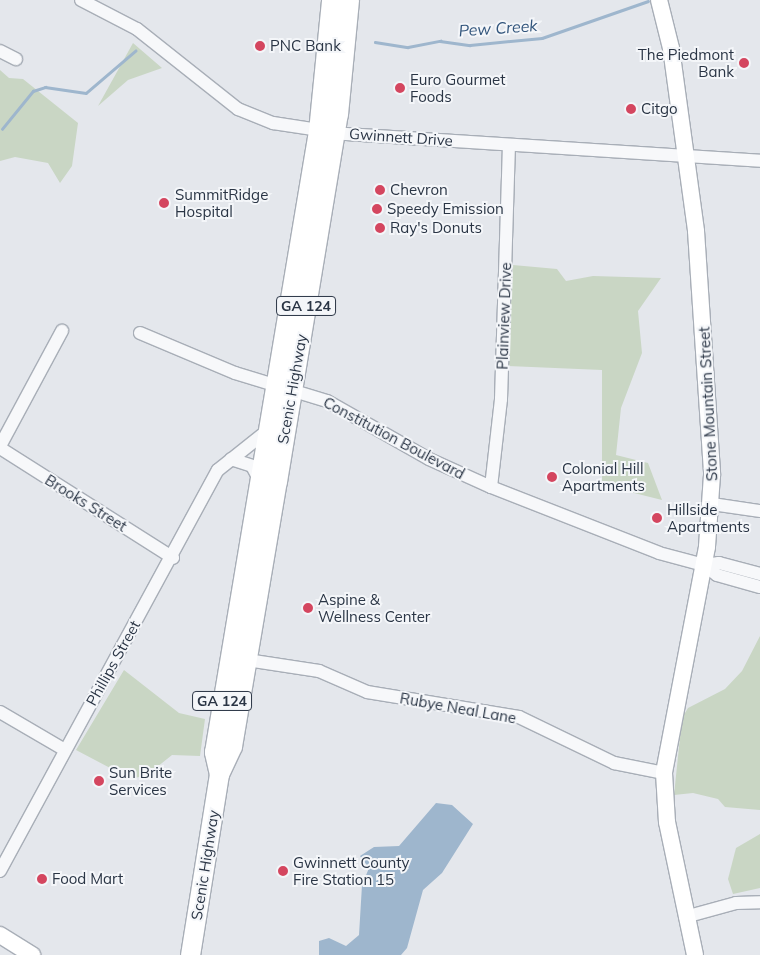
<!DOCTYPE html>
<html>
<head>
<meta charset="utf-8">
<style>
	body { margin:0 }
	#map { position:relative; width:760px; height:955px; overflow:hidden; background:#e4e7ec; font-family:Mulish,sans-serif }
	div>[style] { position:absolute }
	.green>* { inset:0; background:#c9d6c4 }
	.water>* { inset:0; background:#9eb6cd }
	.stream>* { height:2.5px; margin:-1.25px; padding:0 1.25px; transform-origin:1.25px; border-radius:1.25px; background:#9eb6cd }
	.roads { filter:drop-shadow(1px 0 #a8aeb7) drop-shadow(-1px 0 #a8aeb7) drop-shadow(0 1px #a8aeb7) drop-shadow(0 -1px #a8aeb7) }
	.minor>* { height:12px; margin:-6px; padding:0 6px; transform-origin:6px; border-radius:6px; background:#f7f8fa }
	.major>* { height:16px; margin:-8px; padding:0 8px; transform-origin:8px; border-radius:8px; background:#fff }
	.highway>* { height:19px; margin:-9.5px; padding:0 9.5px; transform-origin:9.5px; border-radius:9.5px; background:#fff }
	.dots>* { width:14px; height:14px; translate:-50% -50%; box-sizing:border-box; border:2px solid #f4f6f9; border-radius:50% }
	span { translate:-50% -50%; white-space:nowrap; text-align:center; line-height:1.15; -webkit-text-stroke:4px #f4f6f9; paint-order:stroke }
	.shield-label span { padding:1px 4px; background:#f4f6f9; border:1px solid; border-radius:4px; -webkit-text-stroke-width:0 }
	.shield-label { font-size:14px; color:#2a3545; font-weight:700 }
	.poi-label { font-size:15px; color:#2a3545 }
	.left { translate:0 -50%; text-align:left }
	.right { translate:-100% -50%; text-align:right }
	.street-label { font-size:15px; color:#2a3545 }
	.water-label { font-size:16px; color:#32557c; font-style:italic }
</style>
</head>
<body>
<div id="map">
	<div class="green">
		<div style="clip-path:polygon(133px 43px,162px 68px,128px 80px,98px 106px)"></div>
		<div style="clip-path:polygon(0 70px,9px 78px,23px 79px,78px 123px,72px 166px,60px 183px,48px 163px,15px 157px,0 161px)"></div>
		<div style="clip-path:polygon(513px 265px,557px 269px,566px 281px,593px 276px,661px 278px,638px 311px,642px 353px,621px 408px,616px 455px,648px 463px,662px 500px,602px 485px,602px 370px,508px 366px)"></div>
		<div style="clip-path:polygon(760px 636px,760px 810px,725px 807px,718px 799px,693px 793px,674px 795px,682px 718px,688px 708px,725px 689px,742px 671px)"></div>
		<div style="clip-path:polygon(124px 670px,179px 713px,205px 719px,200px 756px,172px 755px,147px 775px,131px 779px,76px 750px)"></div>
		<div style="clip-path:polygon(760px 834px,760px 888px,733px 894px,728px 879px,736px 848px)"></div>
	</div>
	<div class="water">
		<div style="clip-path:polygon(436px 803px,452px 805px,473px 824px,442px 873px,423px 890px,407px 948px,401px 955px,319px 955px,319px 941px,329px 938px,346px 946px,359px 935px,362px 885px,369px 868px,360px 856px,374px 847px,399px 846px)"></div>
	</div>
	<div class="stream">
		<div style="left:375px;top:42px;width:33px;rotate:9deg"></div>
		<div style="left:408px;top:47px;width:33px;rotate:-11deg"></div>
		<div style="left:440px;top:41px;width:30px;rotate:8deg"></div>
		<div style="left:470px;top:45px;width:72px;rotate:-5.6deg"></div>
		<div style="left:542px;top:38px;width:112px;rotate:-19.2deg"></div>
		<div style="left:2px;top:129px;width:49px;rotate:-50.8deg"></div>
		<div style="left:33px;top:91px;width:13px;rotate:-18deg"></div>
		<div style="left:45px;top:87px;width:41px;rotate:8.3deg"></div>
		<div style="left:86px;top:93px;width:65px;rotate:-40.6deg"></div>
	</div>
	<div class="roads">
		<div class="minor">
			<div style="left:81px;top:0;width:63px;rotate:27.4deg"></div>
			<div style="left:137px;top:29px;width:129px;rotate:38.4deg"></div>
			<div style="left:238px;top:109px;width:38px;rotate:22deg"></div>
			<div style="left:273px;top:123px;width:74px;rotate:8.6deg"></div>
			<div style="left:346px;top:134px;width:415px;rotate:3.7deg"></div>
			<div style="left:0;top:51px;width:18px;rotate:27deg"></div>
			<div style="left:140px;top:333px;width:103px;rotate:22.8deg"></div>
			<div style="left:235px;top:373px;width:96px;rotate:16.9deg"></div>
			<div style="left:327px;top:401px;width:117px;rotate:29.6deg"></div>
			<div style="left:429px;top:459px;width:68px;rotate:24.3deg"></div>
			<div style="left:491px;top:487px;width:180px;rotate:21.4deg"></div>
			<div style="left:659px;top:553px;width:47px;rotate:14.9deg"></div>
			<div style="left:704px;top:565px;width:16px;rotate:38deg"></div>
			<div style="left:717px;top:575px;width:45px;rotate:15.6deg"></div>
			<div style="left:0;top:446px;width:131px;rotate:-61.7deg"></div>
			<div style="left:0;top:448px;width:205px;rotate:32.4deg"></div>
			<div style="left:231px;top:459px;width:22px;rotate:18deg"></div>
			<div style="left:252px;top:466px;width:15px;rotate:62deg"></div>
			<div style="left:491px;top:487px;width:89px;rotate:-83.5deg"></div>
			<div style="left:501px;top:399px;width:254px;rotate:-88.2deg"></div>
			<div style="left:712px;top:504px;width:49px;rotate:8.3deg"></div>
			<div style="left:704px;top:565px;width:15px;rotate:-8deg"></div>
			<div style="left:719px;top:563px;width:42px;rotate:15deg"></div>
			<div style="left:247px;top:660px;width:73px;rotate:8.7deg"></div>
			<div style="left:319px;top:671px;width:52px;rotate:23.6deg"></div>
			<div style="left:367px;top:692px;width:154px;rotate:9.3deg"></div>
			<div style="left:519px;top:717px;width:106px;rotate:25.8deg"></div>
			<div style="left:614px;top:763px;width:51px;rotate:11.3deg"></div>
			<div style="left:0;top:712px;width:75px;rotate:30.3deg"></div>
			<div style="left:0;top:871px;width:456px;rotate:-61.5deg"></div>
			<div style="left:218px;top:470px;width:63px;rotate:-38.5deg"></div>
			<div style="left:685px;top:917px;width:53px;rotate:-15.4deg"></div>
			<div style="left:736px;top:903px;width:24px;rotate:-2deg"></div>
		</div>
		<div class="major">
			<div style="left:659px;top:0;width:49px;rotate:76deg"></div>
			<div style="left:671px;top:48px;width:185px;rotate:82.2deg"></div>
			<div style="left:696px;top:231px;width:245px;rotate:86.2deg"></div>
			<div style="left:712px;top:475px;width:72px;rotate:94deg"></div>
			<div style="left:707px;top:547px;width:230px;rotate:100.8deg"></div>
			<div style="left:664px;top:773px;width:49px;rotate:86.5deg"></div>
			<div style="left:667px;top:822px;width:136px;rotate:78.1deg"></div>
			<div style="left:0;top:935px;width:38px;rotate:32deg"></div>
		</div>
		<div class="highway">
			<div style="left:219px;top:774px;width:23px;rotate:-103deg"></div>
			<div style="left:214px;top:752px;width:630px;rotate:-80.49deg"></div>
			<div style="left:318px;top:131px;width:132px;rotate:-84.3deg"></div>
			<div style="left:190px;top:955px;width:183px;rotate:-80.9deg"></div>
			<div style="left:219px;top:774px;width:31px;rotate:-65deg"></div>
			<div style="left:232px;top:746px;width:269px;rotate:-80.4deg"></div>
			<div style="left:277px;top:481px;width:372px;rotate:-80.6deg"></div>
			<div style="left:338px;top:114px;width:115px;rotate:-84.5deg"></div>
		</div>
	</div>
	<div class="dots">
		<div style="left:260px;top:46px;background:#d4465f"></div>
		<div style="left:744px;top:63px;background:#d4465f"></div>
		<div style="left:400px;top:88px;background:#d4465f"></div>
		<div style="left:631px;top:109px;background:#d4465f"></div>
		<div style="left:380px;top:190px;background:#d4465f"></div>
		<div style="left:164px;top:203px;background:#d4465f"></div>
		<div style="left:377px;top:209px;background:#d4465f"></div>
		<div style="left:380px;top:228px;background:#d4465f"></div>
		<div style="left:552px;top:477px;background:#d4465f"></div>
		<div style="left:657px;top:518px;background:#d4465f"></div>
		<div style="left:308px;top:608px;background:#d4465f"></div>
		<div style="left:99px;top:781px;background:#d4465f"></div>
		<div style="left:283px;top:871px;background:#d4465f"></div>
		<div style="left:42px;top:879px;background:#d4465f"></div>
	</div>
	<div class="shield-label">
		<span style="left:306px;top:306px">GA 124</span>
		<span style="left:222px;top:701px">GA 124</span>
	</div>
	<div class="poi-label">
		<span class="left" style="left:270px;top:46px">PNC Bank</span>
		<span class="right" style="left:734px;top:63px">The Piedmont<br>Bank</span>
		<span class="left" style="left:410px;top:88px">Euro Gourmet<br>Foods</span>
		<span class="left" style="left:641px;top:109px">Citgo</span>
		<span class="left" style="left:390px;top:190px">Chevron</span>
		<span class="left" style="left:175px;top:203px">SummitRidge<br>Hospital</span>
		<span class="left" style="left:387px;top:209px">Speedy Emission</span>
		<span class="left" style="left:390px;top:228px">Ray's Donuts</span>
		<span class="left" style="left:562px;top:477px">Colonial Hill<br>Apartments</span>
		<span class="left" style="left:667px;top:518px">Hillside<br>Apartments</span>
		<span class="left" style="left:318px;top:608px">Aspine &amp;<br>Wellness Center</span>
		<span class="left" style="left:109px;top:781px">Sun Brite<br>Services</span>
		<span class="left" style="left:293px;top:871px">Gwinnett County<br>Fire Station 15</span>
		<span class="left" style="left:52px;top:879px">Food Mart</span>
	</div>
	<div class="street-label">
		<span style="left:401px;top:137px;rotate:4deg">Gwinnett Drive</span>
		<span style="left:504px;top:316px;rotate:-88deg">Plainview Drive</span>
		<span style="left:292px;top:389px;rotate:-80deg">Scenic Highway</span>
		<span style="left:708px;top:404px;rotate:-93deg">Stone Mountain Street</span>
		<span style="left:394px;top:438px;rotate:28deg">Constitution Boulevard</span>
		<span style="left:86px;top:503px;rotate:32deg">Brooks Street</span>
		<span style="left:113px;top:663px;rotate:-61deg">Phillips Street</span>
		<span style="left:458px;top:708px;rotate:10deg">Rubye Neal Lane</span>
		<span style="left:205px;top:865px;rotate:-81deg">Scenic Highway</span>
	</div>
	<div class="water-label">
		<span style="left:498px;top:28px;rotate:-4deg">Pew Creek</span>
	</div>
</div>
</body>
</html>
